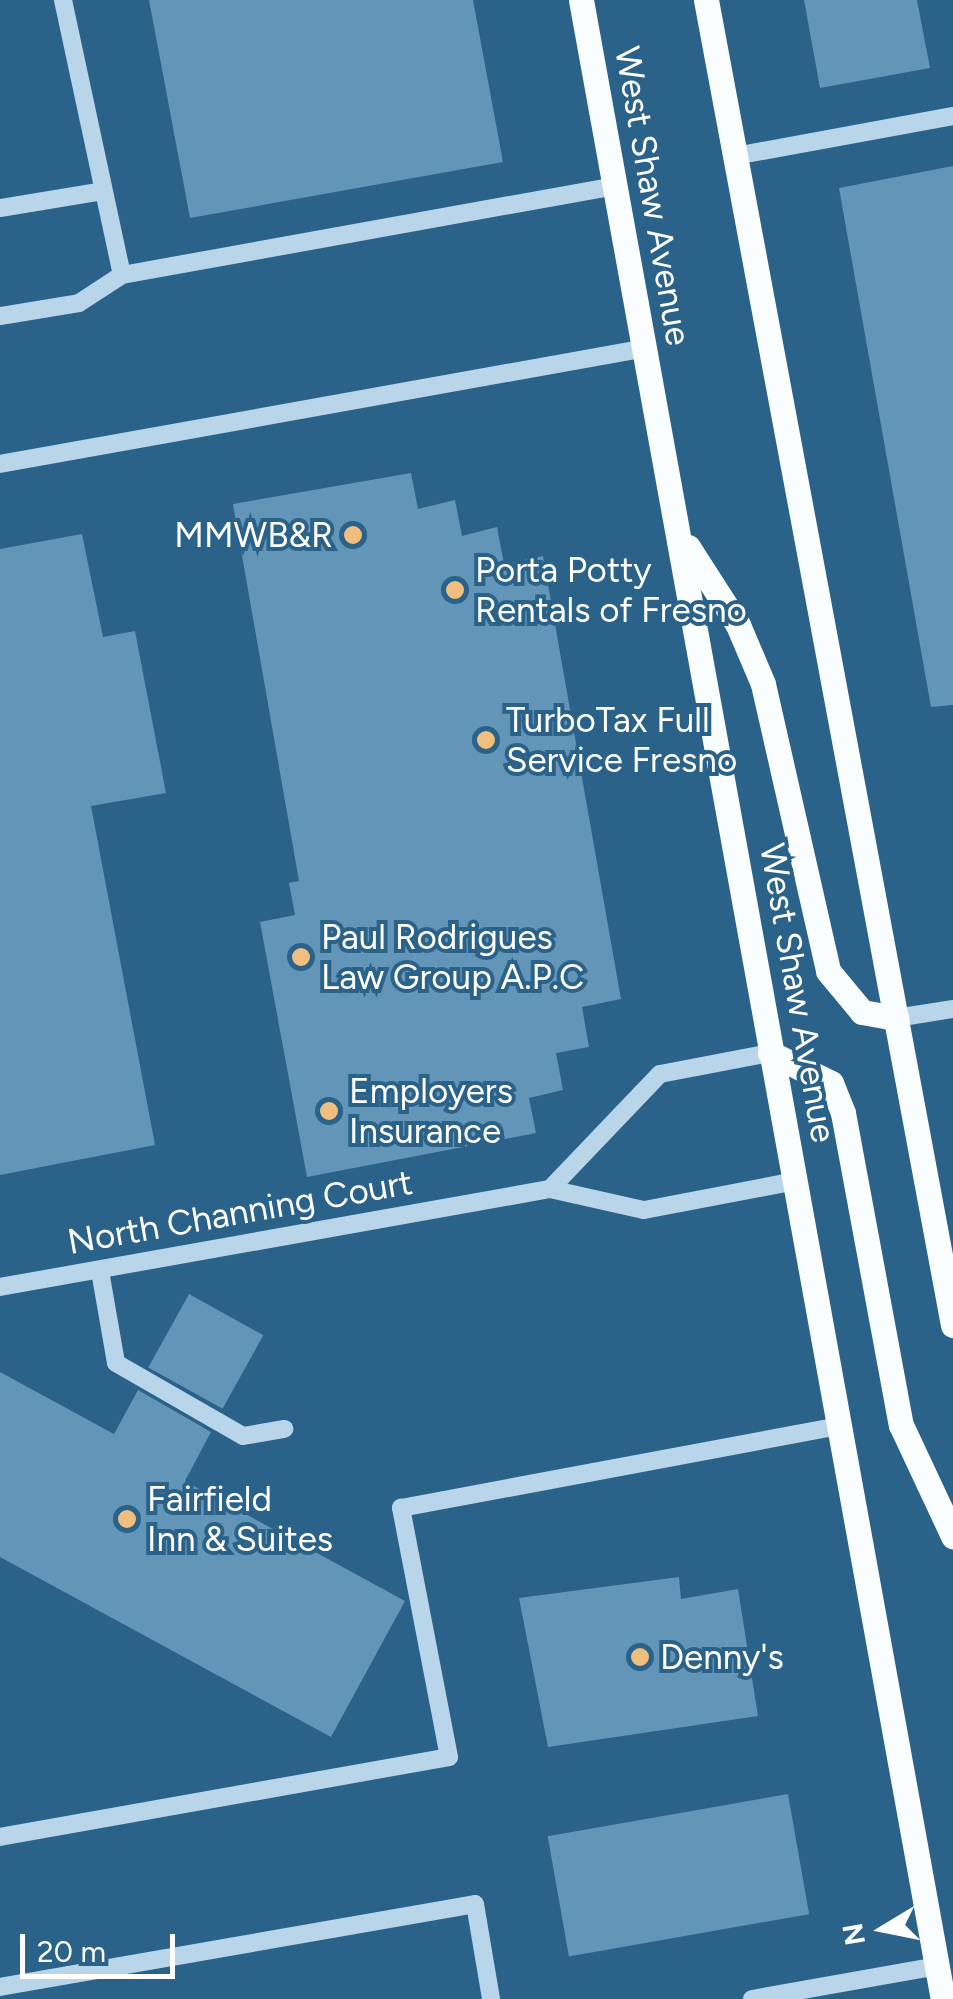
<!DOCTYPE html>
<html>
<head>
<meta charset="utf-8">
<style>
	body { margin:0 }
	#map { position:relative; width:953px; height:1999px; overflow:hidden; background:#2a628a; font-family:Figtree,sans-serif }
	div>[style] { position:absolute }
	.building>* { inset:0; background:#6295b8; transform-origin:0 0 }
	.minor>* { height:18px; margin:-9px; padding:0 9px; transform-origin:9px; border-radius:9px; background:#b8d5e9 }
	.major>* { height:25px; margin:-12.5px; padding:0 12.5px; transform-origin:12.5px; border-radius:12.5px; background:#fafdfe }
	.dots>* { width:28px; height:28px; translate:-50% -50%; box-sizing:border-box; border:5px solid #2a628a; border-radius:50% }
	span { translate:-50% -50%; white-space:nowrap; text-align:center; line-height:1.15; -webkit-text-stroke:8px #2a628a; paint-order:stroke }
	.street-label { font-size:35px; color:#fff }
	.poi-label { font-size:35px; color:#fff }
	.right { translate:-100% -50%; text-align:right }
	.left { translate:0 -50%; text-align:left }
	.north { position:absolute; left:833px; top:1879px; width:100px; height:100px; -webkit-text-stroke:8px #2a628a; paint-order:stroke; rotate:260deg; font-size:28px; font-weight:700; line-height:40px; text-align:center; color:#fff }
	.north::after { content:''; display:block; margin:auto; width:35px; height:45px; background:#fff; clip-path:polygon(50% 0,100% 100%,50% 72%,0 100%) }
	.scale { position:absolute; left:20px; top:1934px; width:155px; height:45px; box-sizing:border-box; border:5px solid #fff; border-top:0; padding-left:12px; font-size:30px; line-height:35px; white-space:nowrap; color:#fff; -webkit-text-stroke:8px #2a628a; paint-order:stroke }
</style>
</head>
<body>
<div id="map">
	<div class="building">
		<div style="clip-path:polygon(149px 0,473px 0,503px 162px,190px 218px)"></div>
		<div style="clip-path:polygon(804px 0,917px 0,930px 68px,820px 88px)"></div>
		<div style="clip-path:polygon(953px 166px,953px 705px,931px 707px,839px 188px)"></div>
		<div style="clip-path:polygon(411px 473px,418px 509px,455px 500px,462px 536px,497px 527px,504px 564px,543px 556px,621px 999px,582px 1007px,589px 1047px,556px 1053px,563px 1090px,529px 1098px,536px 1133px,307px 1177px,260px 922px,295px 915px,289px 883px,299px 881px,233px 504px)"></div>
		<div style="clip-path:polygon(82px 534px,103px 637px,135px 631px,166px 793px,91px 806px,155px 1145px,0 1175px,0 549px)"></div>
		<div style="left:189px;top:1294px;width:85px;height:84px;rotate:29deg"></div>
		<div style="clip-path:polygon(0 1372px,114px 1434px,138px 1390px,211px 1432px,185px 1481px,405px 1601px,331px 1737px,0 1557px)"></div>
		<div style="clip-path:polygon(679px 1577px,681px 1599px,738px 1589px,758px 1716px,548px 1747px,519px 1598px)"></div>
		<div style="left:788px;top:1794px;width:122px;height:244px;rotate:80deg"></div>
	</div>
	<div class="minor">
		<div style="left:63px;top:0;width:281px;rotate:77.9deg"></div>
		<div style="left:122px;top:275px;width:501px;rotate:-10.23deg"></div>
		<div style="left:735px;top:156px;width:222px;rotate:-10.4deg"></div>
		<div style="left:0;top:208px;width:104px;rotate:-9.4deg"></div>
		<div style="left:0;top:316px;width:80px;rotate:-9.3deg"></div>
		<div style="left:79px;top:303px;width:51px;rotate:-33.1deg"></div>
		<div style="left:0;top:464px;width:656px;rotate:-10.18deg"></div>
		<div style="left:896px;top:1018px;width:58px;rotate:-9deg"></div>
		<div style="left:550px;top:1189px;width:159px;rotate:-46.3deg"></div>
		<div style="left:660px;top:1074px;width:112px;rotate:-10.8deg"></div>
		<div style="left:100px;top:1271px;width:93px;rotate:80.1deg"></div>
		<div style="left:116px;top:1363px;width:146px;rotate:29.9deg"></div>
		<div style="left:243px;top:1436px;width:42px;rotate:-9.7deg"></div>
		<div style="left:0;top:1287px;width:559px;rotate:-10.1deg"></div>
		<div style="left:550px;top:1189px;width:96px;rotate:12.6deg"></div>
		<div style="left:644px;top:1210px;width:155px;rotate:-10.8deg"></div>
		<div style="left:0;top:1837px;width:456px;rotate:-10.1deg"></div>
		<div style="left:449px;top:1757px;width:254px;rotate:-100.9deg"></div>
		<div style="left:401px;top:1508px;width:447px;rotate:-10.6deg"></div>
		<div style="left:0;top:1987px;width:482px;rotate:-9.9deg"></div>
		<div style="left:475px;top:1904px;width:96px;rotate:80.4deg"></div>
		<div style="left:752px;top:1999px;width:188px;rotate:-10.1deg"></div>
	</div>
	<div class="major">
		<div style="left:581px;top:0;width:2032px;rotate:79.74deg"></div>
		<div style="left:706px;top:0;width:1348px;rotate:79.44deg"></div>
		<div style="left:688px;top:547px;width:93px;rotate:57.3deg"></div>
		<div style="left:738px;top:625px;width:64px;rotate:67deg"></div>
		<div style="left:763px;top:684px;width:294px;rotate:77.2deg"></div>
		<div style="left:828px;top:971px;width:53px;rotate:50.3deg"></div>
		<div style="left:862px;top:1012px;width:35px;rotate:10deg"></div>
		<div style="left:770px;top:1053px;width:68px;rotate:26.2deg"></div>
		<div style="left:831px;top:1083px;width:32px;rotate:68deg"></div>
		<div style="left:843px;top:1113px;width:317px;rotate:79.5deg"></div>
		<div style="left:901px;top:1425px;width:123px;rotate:64.9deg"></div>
	</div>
	<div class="dots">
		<div style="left:353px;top:535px;background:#f0be7f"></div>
		<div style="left:455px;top:590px;background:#f0be7f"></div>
		<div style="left:486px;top:740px;background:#f0be7f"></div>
		<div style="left:301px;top:957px;background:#f0be7f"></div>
		<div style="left:329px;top:1111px;background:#f0be7f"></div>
		<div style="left:127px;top:1519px;background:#f0be7f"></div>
		<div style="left:640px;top:1657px;background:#f0be7f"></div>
	</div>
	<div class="street-label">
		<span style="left:653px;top:196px;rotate:80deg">West Shaw Avenue</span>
		<span style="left:798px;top:993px;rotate:80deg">West Shaw Avenue</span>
		<span style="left:240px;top:1212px;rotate:-10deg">North Channing Court</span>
	</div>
	<div class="poi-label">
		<span class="right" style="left:333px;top:535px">MMWB&amp;R</span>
		<span class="left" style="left:475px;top:590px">Porta Potty<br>Rentals of Fresno</span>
		<span class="left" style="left:506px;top:740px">TurboTax Full<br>Service Fresno</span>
		<span class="left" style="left:321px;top:957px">Paul Rodrigues<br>Law Group A.P.C</span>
		<span class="left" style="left:349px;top:1111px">Employers<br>Insurance</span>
		<span class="left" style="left:147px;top:1519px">Fairfield<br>Inn &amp; Suites</span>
		<span class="left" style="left:660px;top:1657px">Denny's</span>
	</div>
	<div class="north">N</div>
	<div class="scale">20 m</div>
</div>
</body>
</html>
